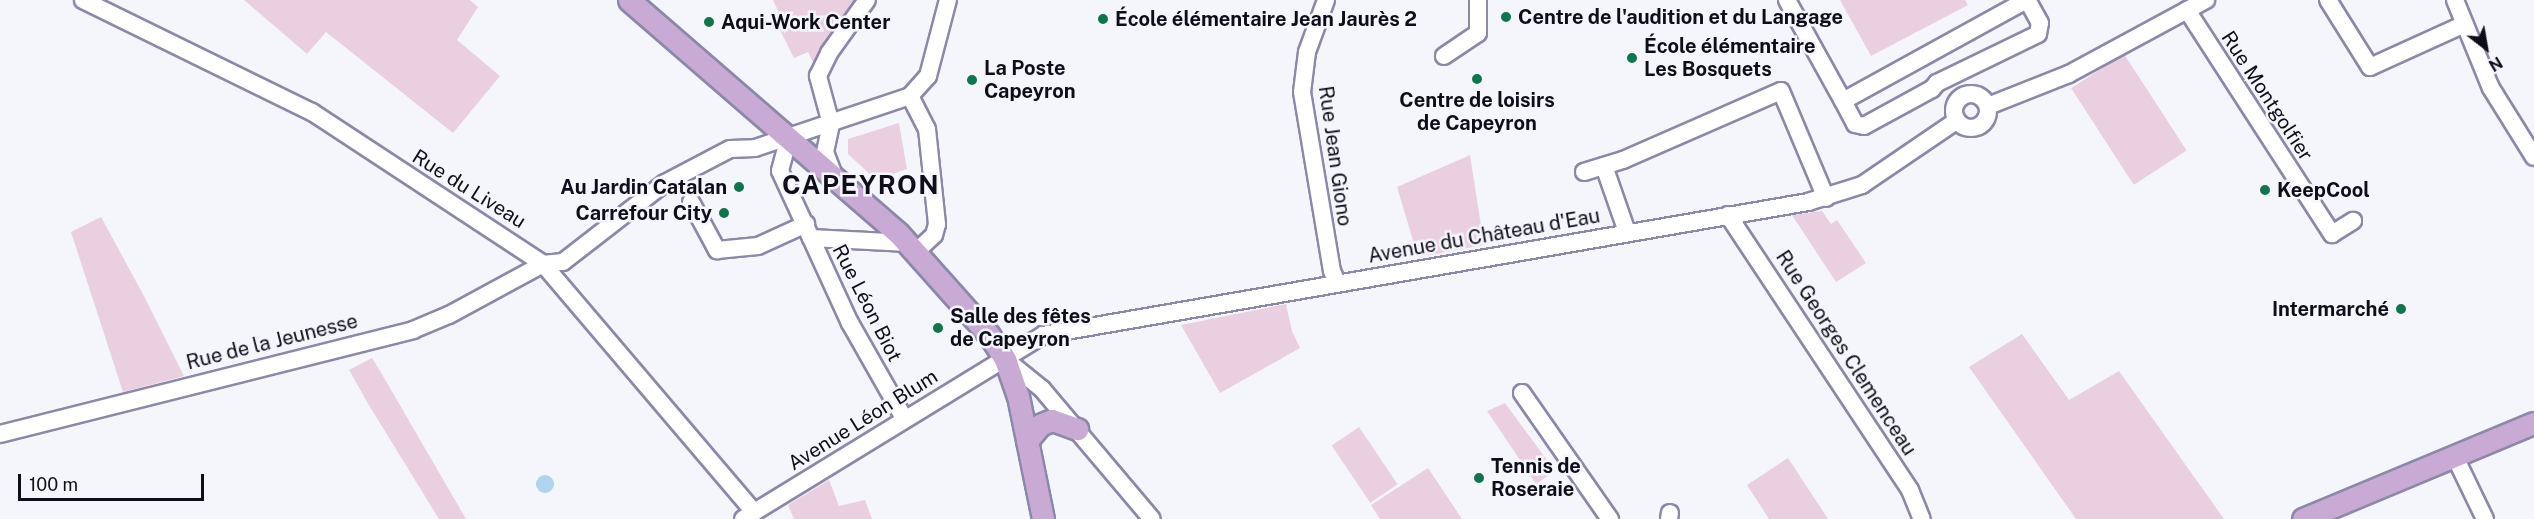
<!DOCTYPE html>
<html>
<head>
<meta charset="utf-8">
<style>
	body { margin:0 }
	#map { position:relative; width:2534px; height:519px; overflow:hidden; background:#f5f5fc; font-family:"Public Sans",sans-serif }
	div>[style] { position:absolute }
	.green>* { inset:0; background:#eacfe0; transform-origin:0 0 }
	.water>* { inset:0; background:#afd4ed }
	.round { border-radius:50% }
	.roads { filter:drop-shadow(2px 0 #8b88a9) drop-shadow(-2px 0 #8b88a9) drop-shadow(0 2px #8b88a9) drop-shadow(0 -2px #8b88a9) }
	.minor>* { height:16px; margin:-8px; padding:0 8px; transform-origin:8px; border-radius:8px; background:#fff }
	.minor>.ring { margin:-8px; padding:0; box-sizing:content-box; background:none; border:16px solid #fff; border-radius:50% }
	.major>* { height:21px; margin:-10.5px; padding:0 10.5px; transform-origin:10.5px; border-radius:10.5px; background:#c8aad5 }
	.dots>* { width:16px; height:16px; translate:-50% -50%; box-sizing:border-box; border:3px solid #f5f5fc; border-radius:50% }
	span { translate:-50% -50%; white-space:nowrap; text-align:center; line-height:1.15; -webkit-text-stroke:5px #f5f5fc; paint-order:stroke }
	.poi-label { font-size:20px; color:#0e0d19; font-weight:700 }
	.left { translate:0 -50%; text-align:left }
	.right { translate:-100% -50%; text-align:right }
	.street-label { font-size:20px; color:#0e0d19 }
	.district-label { font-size:26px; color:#0e0d19; font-weight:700; letter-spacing:1.5px }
	.north { position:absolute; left:2456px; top:18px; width:60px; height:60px; -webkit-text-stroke:4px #f5f5fc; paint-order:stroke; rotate:149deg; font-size:16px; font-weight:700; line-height:24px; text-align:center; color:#0e0d19 }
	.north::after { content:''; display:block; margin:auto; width:21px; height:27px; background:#0e0d19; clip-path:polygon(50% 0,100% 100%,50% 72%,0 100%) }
	.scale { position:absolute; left:18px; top:474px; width:186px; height:27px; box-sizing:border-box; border:3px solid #0e0d19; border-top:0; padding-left:8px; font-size:18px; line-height:21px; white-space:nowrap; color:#0e0d19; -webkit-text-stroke:4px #f5f5fc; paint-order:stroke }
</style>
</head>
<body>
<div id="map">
	<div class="green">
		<div style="clip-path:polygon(244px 0,470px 0,478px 7px,457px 40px,500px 76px,453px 133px,326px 32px,307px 54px)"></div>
		<div style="clip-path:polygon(773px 0,861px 0,815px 66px,808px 52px,794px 58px,777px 24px,783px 21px)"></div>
		<div style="clip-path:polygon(1840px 0,1965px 0,1968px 5px,1871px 56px)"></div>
		<div style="left:2124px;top:54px;width:115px;height:63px;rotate:57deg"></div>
		<div style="clip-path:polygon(899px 123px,907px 169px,876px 180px,848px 154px,848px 139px)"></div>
		<div style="clip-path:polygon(1470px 155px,1484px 245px,1418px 257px,1397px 187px)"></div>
		<div style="clip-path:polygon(1822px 211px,1831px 224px,1837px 220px,1866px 263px,1836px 282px,1792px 215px)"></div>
		<div style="clip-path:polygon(101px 217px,144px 296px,184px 376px,123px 392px,71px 232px)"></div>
		<div style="clip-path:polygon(1286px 304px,1292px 331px,1300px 348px,1220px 393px,1181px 325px)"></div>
		<div style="clip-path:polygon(2022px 334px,2069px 400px,2119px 371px,2224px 519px,2076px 519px,1969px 367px)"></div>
		<div style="clip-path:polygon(372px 358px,383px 376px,466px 519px,439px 519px,370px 407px,349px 370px)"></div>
		<div style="clip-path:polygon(1505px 403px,1555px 471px,1536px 484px,1487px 411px)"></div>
		<div style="left:1359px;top:427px;width:69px;height:33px;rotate:56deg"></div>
		<div style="clip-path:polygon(1788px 458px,1828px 519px,1769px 519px,1747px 485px)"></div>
		<div style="clip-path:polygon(1428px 468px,1462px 519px,1380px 519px,1371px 505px)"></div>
		<div style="clip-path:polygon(829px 480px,839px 506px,865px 500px,872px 519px,794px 519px,788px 505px)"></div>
	</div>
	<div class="water">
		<div class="round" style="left:536px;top:475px;width:18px;height:18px"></div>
	</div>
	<div class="roads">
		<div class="minor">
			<div style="left:83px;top:0;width:255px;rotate:26.1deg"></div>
			<div style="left:312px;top:112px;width:277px;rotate:33.3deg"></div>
			<div style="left:543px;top:264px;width:326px;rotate:49.6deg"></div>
			<div style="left:1326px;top:0;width:55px;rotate:110.1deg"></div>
			<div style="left:1307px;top:52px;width:40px;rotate:97.1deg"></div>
			<div style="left:1302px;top:92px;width:181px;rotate:80.5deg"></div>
			<div style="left:1332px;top:271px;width:13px;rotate:67deg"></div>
			<div style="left:1787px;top:0;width:115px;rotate:61deg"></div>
			<div style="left:1843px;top:101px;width:210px;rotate:-28.8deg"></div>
			<div style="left:2328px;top:0;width:79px;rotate:57.9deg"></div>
			<div style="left:2370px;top:67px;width:104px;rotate:-24.4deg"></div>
			<div style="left:2455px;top:0;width:95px;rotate:67.8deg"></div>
			<div style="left:2491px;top:88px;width:81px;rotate:58.1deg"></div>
			<div style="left:2187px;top:10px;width:267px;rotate:57.1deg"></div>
			<div style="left:2332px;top:234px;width:25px;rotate:-32deg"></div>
			<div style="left:1444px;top:56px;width:41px;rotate:-34.1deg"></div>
			<div style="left:1478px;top:33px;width:33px;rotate:-90deg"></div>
			<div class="ring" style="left:1954px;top:94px;width:18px;height:18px"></div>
			<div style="left:910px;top:96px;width:37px;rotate:63deg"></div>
			<div style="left:927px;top:129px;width:96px;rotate:84deg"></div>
			<div style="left:937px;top:224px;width:11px;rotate:105deg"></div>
			<div style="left:934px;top:235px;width:23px;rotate:137deg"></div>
			<div style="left:1843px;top:101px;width:26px;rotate:62deg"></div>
			<div style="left:1855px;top:124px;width:9px;rotate:13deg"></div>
			<div style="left:1864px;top:126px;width:77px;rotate:-28.6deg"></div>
			<div style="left:1932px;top:89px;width:8px;rotate:-50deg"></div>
			<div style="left:1937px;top:83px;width:112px;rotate:-25.9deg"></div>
			<div style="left:2038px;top:34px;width:11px;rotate:-80deg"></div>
			<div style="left:2040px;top:23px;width:25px;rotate:-119deg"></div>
			<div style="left:1988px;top:106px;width:87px;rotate:-21.6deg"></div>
			<div style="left:2069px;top:74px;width:156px;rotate:-28.4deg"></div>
			<div style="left:831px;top:124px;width:50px;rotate:-105.2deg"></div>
			<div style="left:818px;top:76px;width:25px;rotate:-64deg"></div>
			<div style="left:829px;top:53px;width:65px;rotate:-54.4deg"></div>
			<div style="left:831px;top:124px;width:29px;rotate:102deg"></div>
			<div style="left:825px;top:152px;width:26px;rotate:69deg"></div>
			<div style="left:789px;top:137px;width:35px;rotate:105deg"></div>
			<div style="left:780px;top:171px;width:74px;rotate:65.2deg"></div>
			<div style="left:811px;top:238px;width:97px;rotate:3deg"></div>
			<div style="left:1604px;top:166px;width:70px;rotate:70.8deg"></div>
			<div style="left:1584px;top:172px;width:41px;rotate:-17.1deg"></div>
			<div style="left:1623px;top:160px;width:172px;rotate:-23.6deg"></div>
			<div style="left:1781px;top:91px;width:116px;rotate:67.2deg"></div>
			<div style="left:691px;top:202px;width:55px;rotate:61.6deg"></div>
			<div style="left:717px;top:250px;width:41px;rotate:-5.6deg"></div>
			<div style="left:758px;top:246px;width:53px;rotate:-24.6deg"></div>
			<div style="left:1728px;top:215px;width:330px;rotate:56.5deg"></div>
			<div style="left:1910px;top:490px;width:31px;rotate:68deg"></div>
			<div style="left:811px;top:238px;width:94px;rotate:65.4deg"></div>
			<div style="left:850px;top:323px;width:109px;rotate:60.4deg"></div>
			<div style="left:1005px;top:359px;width:48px;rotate:39deg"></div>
			<div style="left:1042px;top:389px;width:170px;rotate:49.8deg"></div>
			<div style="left:1522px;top:393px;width:154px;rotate:55.1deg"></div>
			<div style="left:0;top:434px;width:426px;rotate:-14.1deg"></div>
			<div style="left:413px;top:330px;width:39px;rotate:-23deg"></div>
			<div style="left:449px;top:315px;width:107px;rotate:-28.5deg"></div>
			<div style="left:543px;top:264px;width:20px;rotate:-6deg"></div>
			<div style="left:563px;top:262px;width:129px;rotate:-37.8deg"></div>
			<div style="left:665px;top:183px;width:73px;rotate:-27.6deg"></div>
			<div style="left:730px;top:149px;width:25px;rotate:-2deg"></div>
			<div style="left:755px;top:148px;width:163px;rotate:-18.5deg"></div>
			<div style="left:910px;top:96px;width:27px;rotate:-48deg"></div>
			<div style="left:928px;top:76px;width:79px;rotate:-75.3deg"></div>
			<div style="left:2455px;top:457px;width:69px;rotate:64.2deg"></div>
			<div style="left:743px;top:519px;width:352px;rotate:-31.5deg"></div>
			<div style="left:1043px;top:335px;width:776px;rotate:-9.86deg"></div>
			<div style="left:1808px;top:202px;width:57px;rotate:-17.5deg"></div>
			<div style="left:1862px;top:185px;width:114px;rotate:-34.2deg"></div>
			<div style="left:1669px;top:519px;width:6px;rotate:-81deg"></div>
		</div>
		<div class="major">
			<div style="left:629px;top:0;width:357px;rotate:40.9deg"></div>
			<div style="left:899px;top:234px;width:135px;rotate:48.3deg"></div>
			<div style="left:989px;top:335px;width:29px;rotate:56deg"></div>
			<div style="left:1005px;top:359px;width:39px;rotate:71deg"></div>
			<div style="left:1018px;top:396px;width:126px;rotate:78.5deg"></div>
			<div style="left:1027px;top:441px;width:21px;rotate:-51deg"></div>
			<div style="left:1040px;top:425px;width:13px;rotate:-23deg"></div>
			<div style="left:1052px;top:420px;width:27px;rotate:20deg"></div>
			<div style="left:2303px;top:519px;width:250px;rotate:-22.6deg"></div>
		</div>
	</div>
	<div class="dots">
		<div style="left:1506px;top:17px;background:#10754c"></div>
		<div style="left:1103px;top:19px;background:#10754c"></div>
		<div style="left:709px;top:22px;background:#10754c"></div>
		<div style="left:1632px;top:58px;background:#10754c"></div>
		<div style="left:1477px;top:79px;background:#10754c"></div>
		<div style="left:972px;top:80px;background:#10754c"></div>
		<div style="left:739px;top:187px;background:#10754c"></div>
		<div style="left:2265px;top:190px;background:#10754c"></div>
		<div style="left:724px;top:213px;background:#10754c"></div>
		<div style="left:2401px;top:309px;background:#10754c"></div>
		<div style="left:938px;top:328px;background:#10754c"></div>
		<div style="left:1479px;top:478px;background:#10754c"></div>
	</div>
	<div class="poi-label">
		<span class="left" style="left:1518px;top:17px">Centre de l'audition et du Langage</span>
		<span class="left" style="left:1115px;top:19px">École élémentaire Jean Jaurès 2</span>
		<span class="left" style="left:721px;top:22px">Aqui-Work Center</span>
		<span class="left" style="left:1644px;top:58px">École élémentaire<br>Les Bosquets</span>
		<span class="left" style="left:984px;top:80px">La Poste<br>Capeyron</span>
		<span style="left:1477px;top:112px">Centre de loisirs<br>de Capeyron</span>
		<span class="right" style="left:727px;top:187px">Au Jardin Catalan</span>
		<span class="left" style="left:2277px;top:190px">KeepCool</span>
		<span class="right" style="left:712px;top:213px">Carrefour City</span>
		<span class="right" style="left:2389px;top:309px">Intermarché</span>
		<span class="left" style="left:950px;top:328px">Salle des fêtes<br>de Capeyron</span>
		<span class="left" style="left:1491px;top:478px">Tennis de<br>Roseraie</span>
	</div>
	<div class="street-label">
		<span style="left:2267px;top:96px;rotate:57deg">Rue Montgolfier</span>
		<span style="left:1335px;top:156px;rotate:82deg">Rue Jean Giono</span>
		<span style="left:469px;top:189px;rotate:32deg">Rue du Liveau</span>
		<span style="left:1484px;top:236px;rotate:-10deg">Avenue du Château d'Eau</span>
		<span style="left:867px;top:303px;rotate:63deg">Rue Léon Biot</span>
		<span style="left:272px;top:342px;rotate:-14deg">Rue de la Jeunesse</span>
		<span style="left:1846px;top:353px;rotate:57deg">Rue Georges Clemenceau</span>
		<span style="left:863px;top:420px;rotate:-32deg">Avenue Léon Blum</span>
	</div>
	<div class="district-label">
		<span style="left:861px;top:185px">CAPEYRON</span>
	</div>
	<div class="north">N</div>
	<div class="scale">100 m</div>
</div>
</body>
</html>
